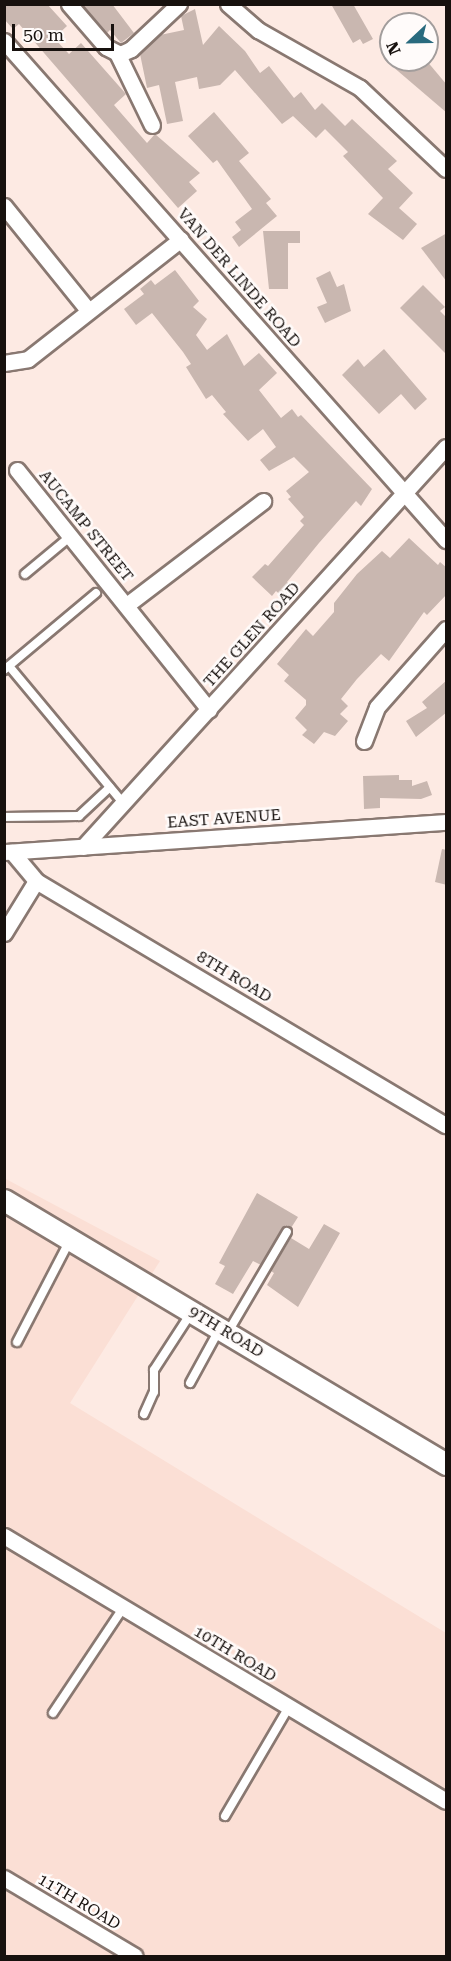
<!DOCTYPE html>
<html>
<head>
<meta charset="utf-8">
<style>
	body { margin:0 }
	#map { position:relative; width:451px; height:1961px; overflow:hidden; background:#fdeae3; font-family:"Roboto Serif",serif }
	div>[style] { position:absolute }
	.built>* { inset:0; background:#fbdfd5 }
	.building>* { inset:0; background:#c9b7b0 }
	.roads { filter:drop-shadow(2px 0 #897871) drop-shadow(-2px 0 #897871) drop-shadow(0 2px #897871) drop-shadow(0 -2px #897871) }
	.service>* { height:8px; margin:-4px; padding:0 4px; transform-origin:4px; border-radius:4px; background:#fff }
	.minor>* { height:15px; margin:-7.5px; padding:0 7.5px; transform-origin:7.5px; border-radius:7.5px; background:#fff }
	.secondary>* { height:21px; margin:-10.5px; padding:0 10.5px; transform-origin:10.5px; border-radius:10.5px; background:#fff }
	span { translate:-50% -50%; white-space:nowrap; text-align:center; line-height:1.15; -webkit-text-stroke:5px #fffbfa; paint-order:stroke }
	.street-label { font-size:16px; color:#17110e }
	.frame { position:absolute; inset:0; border:6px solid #17110e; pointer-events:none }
	.north { position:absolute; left:379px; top:12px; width:60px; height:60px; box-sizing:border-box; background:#fffbfa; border:2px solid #a29d9c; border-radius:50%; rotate:248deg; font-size:16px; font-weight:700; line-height:24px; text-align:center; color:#17110e }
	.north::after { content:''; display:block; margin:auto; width:21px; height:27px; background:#296a7e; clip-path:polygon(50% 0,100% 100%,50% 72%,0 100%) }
	.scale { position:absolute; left:12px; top:24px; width:102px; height:27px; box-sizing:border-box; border:3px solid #17110e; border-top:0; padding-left:8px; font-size:18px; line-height:21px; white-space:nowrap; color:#17110e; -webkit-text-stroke:4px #fffbfa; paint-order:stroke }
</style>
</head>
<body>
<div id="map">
	<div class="built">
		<div style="clip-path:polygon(4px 1178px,160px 1261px,70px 1403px,446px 1633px,446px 1956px,5px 1956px)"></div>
	</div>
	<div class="building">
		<div style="clip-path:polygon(4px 4px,47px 4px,67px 26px,54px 38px,69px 54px,81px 43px,126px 94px,114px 105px,147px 143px,155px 134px,200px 173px,189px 182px,197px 191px,178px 208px,19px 24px,13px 29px,4px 19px)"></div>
		<div style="clip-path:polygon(82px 4px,112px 4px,134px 33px,121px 43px,110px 30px,107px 33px)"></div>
		<div style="clip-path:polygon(331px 4px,353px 4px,373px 39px,363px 44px,360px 39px,353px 43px)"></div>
		<div style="clip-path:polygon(195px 9px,203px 45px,219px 26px,245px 51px,260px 73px,269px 66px,294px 98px,301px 92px,315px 110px,322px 103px,345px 126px,352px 119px,397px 161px,388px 169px,413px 193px,399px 208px,417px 224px,403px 240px,368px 214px,383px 198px,343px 156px,348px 152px,325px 129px,316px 138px,293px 116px,282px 124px,235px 70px,220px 85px,199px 89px,197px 77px,175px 82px,183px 121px,167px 124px,159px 85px,147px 88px,140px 54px,160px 35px,184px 30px,181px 16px)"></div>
		<div style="clip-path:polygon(385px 60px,426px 60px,447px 85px,447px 113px)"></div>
		<div style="clip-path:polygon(214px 112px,249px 153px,239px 161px,271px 199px,266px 203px,277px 216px,239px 247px,232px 237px,241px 230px,235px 222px,252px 209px,217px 160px,213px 163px,188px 136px)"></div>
		<div style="clip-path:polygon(263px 231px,300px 231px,300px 243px,288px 243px,288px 289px,269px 289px)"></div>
		<div style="clip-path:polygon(447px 233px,447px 282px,421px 248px)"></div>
		<div style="clip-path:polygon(175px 270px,199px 301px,193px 307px,207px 319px,196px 335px,207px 350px,227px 334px,244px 366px,259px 353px,277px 373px,259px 390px,281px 418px,292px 409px,298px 417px,301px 415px,372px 489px,361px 506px,356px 501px,319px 543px,287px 582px,293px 588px,285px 599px,276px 591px,272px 596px,252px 577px,265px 564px,268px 566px,304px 525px,300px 521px,304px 517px,288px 499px,291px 497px,286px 491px,309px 472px,294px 457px,269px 471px,260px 460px,276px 447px,263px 429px,248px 441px,223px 414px,226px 412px,212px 395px,206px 399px,186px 367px,191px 364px,183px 352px,152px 313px,136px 325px,124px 309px,144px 294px,140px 289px,151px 280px,155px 285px)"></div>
		<div style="clip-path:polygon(330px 271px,337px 287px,344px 284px,351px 311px,325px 323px,317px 307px,327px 303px,316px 278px)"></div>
		<div style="clip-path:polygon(423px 285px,445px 307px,440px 311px,447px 318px,447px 355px,400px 308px)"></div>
		<div style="clip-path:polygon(384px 349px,427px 399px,415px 410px,401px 394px,379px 414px,342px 375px,358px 359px,364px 367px)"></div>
		<div style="clip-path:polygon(409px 538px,438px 565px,440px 562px,447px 568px,447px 594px,427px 615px,424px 612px,389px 661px,381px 654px,357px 679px,341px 699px,348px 706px,340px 714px,348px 721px,335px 736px,324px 732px,314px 744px,302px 735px,307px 730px,295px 718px,306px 705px,306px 700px,284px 681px,289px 675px,277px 664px,306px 629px,313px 636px,334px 612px,334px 603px,357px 574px,382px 551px,390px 558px)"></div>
		<div style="clip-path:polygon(447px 680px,447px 712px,416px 737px,406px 721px,427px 708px,422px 702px)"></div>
		<div style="clip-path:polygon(399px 775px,399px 780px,412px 780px,412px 786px,427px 781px,432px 795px,421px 799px,380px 798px,380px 808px,364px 809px,363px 776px)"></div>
		<div style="clip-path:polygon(442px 849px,447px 850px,447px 885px,435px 882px)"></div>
		<div style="clip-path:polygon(257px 1193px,298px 1217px,291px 1228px,282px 1228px,261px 1265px,253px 1261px,233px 1294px,215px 1284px,225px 1266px,219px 1263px)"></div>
		<div style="clip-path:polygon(324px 1224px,340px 1233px,298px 1307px,267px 1285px,274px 1273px,271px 1271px,291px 1238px,309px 1249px)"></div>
	</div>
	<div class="roads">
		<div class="service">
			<div style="left:25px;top:574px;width:60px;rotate:-39.6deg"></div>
			<div style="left:9px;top:666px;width:178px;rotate:50.2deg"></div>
			<div style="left:4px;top:670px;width:120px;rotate:-39.9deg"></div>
			<div style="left:4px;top:817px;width:75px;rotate:-0.8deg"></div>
			<div style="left:79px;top:816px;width:42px;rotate:-43.1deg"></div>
			<div style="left:228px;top:1332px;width:116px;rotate:-59.5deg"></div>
			<div style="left:17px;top:1342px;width:113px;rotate:-62.5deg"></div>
			<div style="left:190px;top:1383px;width:60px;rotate:-61.3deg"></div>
			<div style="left:144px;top:1414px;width:24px;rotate:-66deg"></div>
			<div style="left:154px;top:1392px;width:22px;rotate:-90deg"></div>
			<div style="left:154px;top:1370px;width:68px;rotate:-57deg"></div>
			<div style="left:53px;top:1713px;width:126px;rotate:-56.3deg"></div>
			<div style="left:225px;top:1816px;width:126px;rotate:-59.6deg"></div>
		</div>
		<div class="minor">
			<div style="left:69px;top:4px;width:57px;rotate:49.3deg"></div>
			<div style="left:106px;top:47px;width:16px;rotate:27deg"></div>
			<div style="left:120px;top:54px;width:12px;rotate:-24deg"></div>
			<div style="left:131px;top:49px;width:66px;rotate:-43.2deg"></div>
			<div style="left:228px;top:4px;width:40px;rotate:41deg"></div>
			<div style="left:258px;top:30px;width:117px;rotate:29.6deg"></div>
			<div style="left:360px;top:88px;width:118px;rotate:43.3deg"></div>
			<div style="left:4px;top:41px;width:667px;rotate:48.47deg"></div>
			<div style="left:117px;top:53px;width:80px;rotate:64.1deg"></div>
			<div style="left:4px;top:206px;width:134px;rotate:51.1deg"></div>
			<div style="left:4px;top:363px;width:24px;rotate:-9deg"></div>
			<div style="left:28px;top:359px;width:194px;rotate:-38.1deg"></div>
			<div style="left:17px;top:470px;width:307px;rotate:51.3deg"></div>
			<div style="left:128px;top:604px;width:170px;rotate:-37.3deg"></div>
			<div style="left:364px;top:741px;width:36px;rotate:-69deg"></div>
			<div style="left:377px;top:707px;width:104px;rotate:-48.5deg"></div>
			<div style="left:83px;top:847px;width:540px;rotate:-47.78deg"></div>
			<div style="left:4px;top:852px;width:443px;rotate:-3.9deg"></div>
			<div style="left:12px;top:852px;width:38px;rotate:50deg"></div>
			<div style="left:36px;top:881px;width:477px;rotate:30.8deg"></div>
			<div style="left:4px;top:933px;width:61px;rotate:-58.4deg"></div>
			<div style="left:4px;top:1536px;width:515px;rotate:30.94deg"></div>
			<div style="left:4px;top:1878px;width:152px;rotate:30.8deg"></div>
		</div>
		<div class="secondary">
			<div style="left:4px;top:1200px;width:515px;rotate:30.85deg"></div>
		</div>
	</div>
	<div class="street-label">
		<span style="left:239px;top:278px;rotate:49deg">VAN DER LINDE ROAD</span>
		<span style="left:86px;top:526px;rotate:51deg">AUCAMP STREET</span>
		<span style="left:252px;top:635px;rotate:-48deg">THE GLEN ROAD</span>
		<span style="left:224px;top:819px;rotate:-4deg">EAST AVENUE</span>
		<span style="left:234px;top:977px;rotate:31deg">8TH ROAD</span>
		<span style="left:226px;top:1332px;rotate:31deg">9TH ROAD</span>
		<span style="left:235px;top:1654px;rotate:31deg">10TH ROAD</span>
		<span style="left:79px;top:1902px;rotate:31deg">11TH ROAD</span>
	</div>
	<div class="frame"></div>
	<div class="north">N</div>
	<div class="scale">50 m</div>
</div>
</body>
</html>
